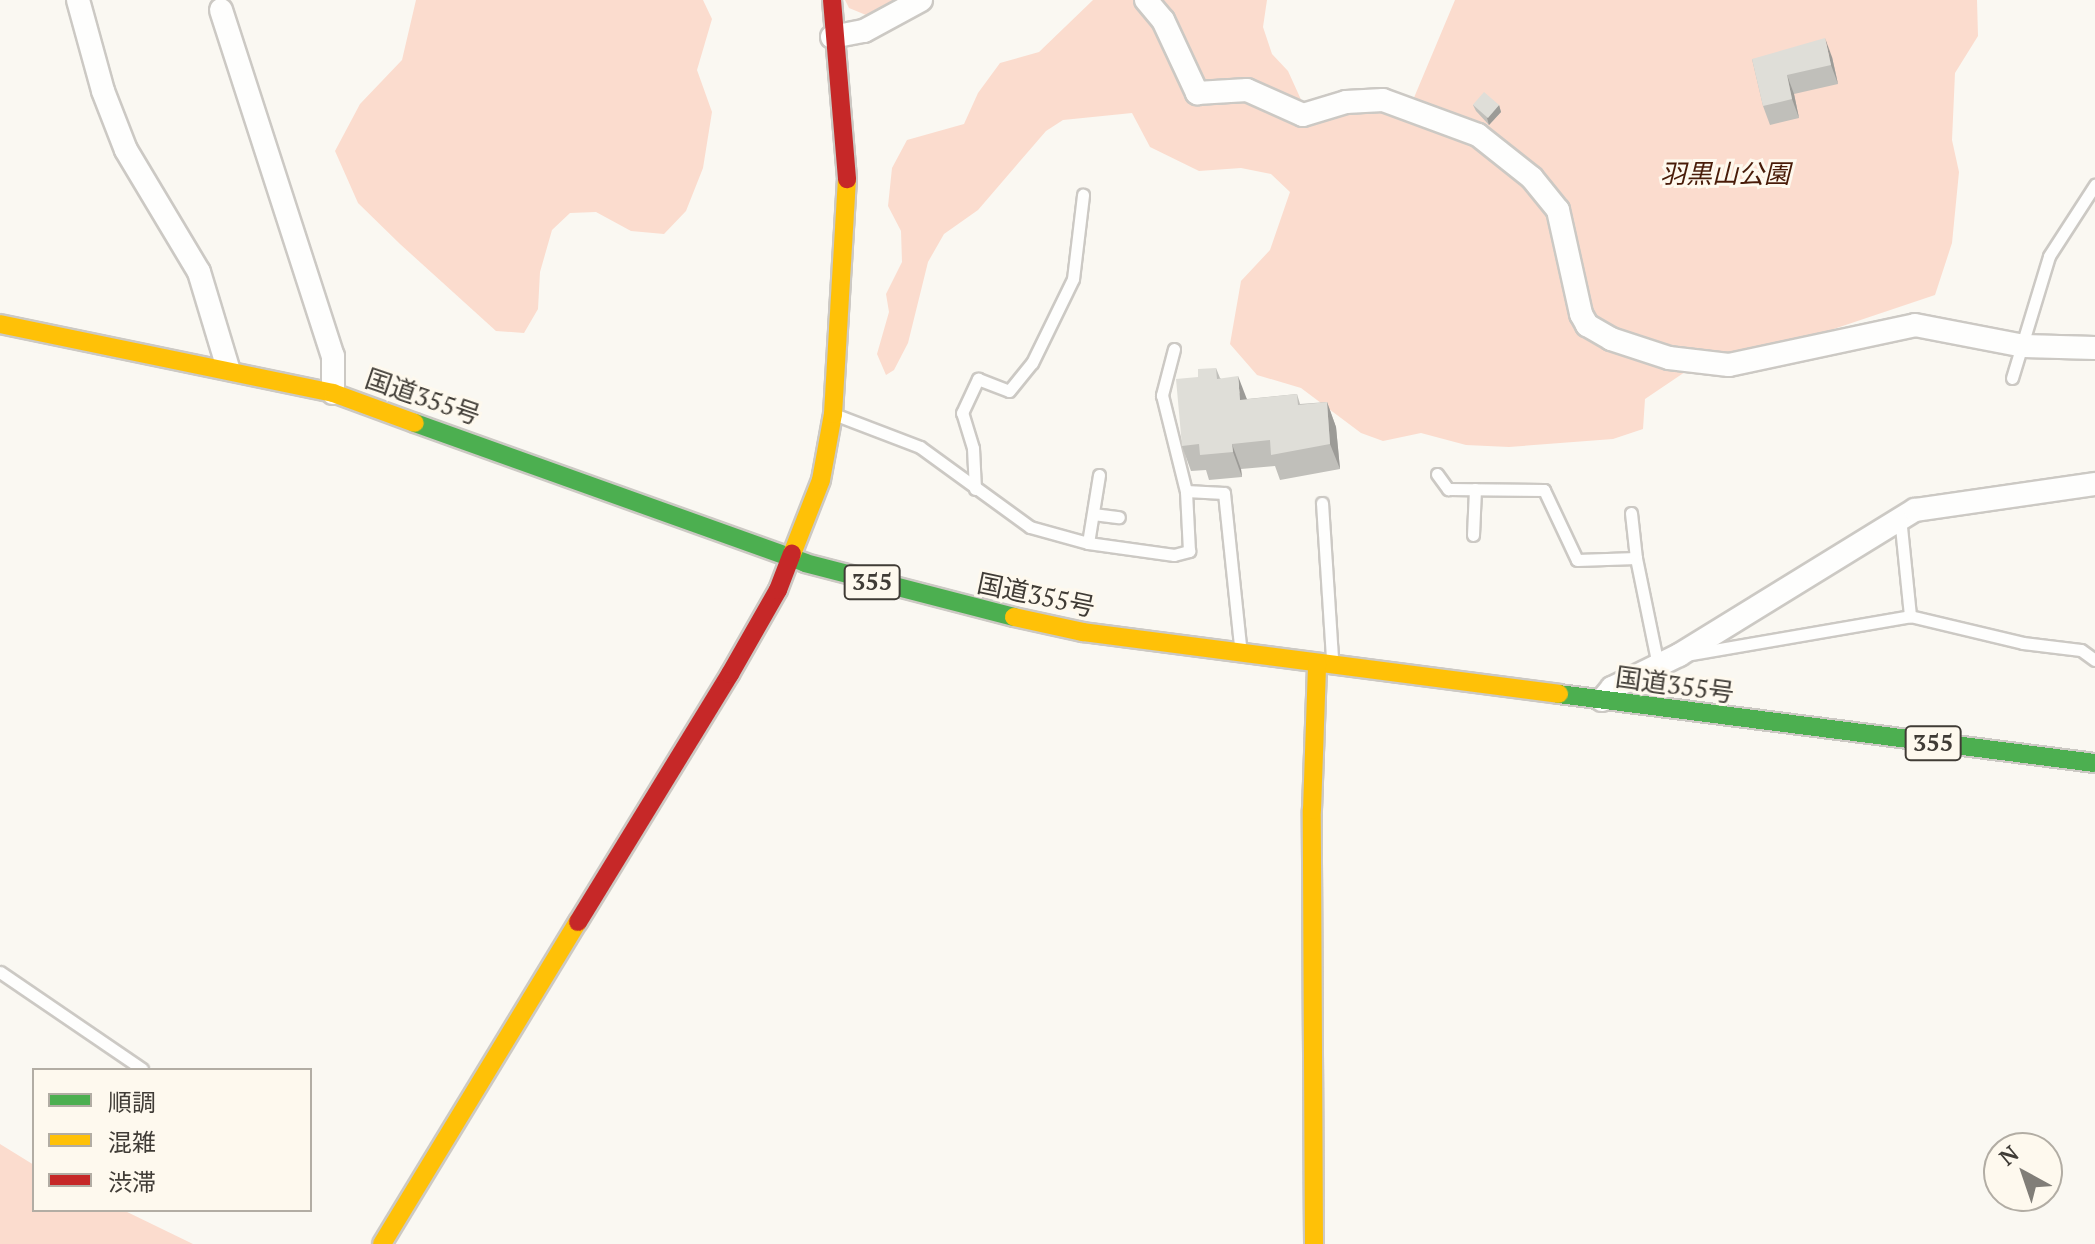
<!DOCTYPE html>
<html>
<head>
<meta charset="utf-8">
<style>
	body { margin:0 }
	#map { position:relative; width:2095px; height:1244px; overflow:hidden; background:#faf8f2; font-family:"PT Serif","Noto Sans JP",serif }
	div>[style] { position:absolute }
	.green>* { inset:0; background:#fbdcce }
	.roads { filter:drop-shadow(2px 0 #ccc9c4) drop-shadow(-2px 0 #ccc9c4) drop-shadow(0 2px #ccc9c4) drop-shadow(0 -2px #ccc9c4) }
	.lane>* { height:11px; margin:-5.5px; padding:0 5.5px; transform-origin:5.5px; border-radius:5.5px; background:#fefefd }
	.street>* { height:22px; margin:-11px; padding:0 11px; transform-origin:11px; border-radius:11px; background:#fefefd }
	.fast>* { height:18px; margin:-9px; padding:0 9px; transform-origin:9px; border-radius:9px; background:#4caf50 }
	.slow>* { height:18px; margin:-9px; padding:0 9px; transform-origin:9px; border-radius:9px; background:#ffc107 }
	.jam>* { height:18px; margin:-9px; padding:0 9px; transform-origin:9px; border-radius:9px; background:#c62828 }
	.wall>* { inset:0; background:#c0bfba }
	.shaded-wall>* { inset:0; background:#9c9b97 }
	.building>* { inset:0; background:#dfded8; transform-origin:0 0 }
	span { translate:-50% -50%; white-space:nowrap; text-align:center; line-height:1.15; -webkit-text-stroke:6px #fef9ee; paint-order:stroke }
	.shield-label span { padding:2px 6px; background:#fef9ee; border:2px solid; border-radius:6px; -webkit-text-stroke-width:0 }
	.shield-label { font-size:24px; color:#403c36; font-weight:700 }
	.park-label { font-size:26px; color:#481b08; font-style:italic }
	.street-label { font-size:26px; color:#403c36 }
	.legend { position:absolute; left:32px; top:1068px; width:280px; height:144px; box-sizing:border-box; background:#fef9ee; border:2px solid #b2ada4; margin:0; padding:10px 14px; list-style:none; font-size:24px; color:#403c36 }
	.legend li { display:flex; align-items:center; gap:16px; height:40px }
	.legend b { width:40px; border:2px solid #b2ada4 }
	.north { position:absolute; left:1983px; top:1132px; width:80px; height:80px; box-sizing:border-box; background:#fef9ee; border:2px solid #b2ada4; border-radius:50%; rotate:320deg; font-size:22px; font-weight:700; line-height:32px; text-align:center; color:#403c36 }
	.north::after { content:''; display:block; margin:auto; width:28px; height:36px; background:#817e78; clip-path:polygon(50% 0,100% 100%,50% 72%,0 100%) }
</style>
</head>
<body>
<div id="map">
	<div class="green">
		<div style="clip-path:polygon(416px 0,703px 0,712px 19px,697px 70px,712px 112px,703px 168px,686px 211px,664px 234px,631px 231px,596px 212px,570px 213px,552px 230px,540px 272px,538px 309px,524px 333px,496px 331px,400px 244px,358px 203px,335px 151px,360px 104px,402px 60px)"></div>
		<div style="clip-path:polygon(845px 0,900px 0,866px 15px,849px 8px)"></div>
		<div style="clip-path:polygon(1093px 0,1267px 0,1263px 27px,1272px 54px,1288px 71px,1303px 104px,1413px 100px,1455px 0,1977px 0,1978px 36px,1955px 73px,1952px 140px,1959px 172px,1952px 243px,1935px 295px,1792px 343px,1685px 372px,1645px 399px,1643px 429px,1613px 439px,1509px 447px,1466px 445px,1421px 433px,1383px 441px,1361px 433px,1301px 388px,1257px 375px,1230px 344px,1241px 281px,1270px 250px,1290px 192px,1271px 174px,1241px 168px,1199px 171px,1150px 147px,1132px 113px,1063px 120px,1046px 131px,978px 210px,944px 234px,928px 262px,908px 343px,894px 370px,886px 375px,877px 354px,889px 312px,886px 294px,902px 262px,901px 231px,888px 206px,892px 168px,907px 140px,964px 124px,978px 93px,1000px 63px,1039px 52px)"></div>
		<div style="clip-path:polygon(0 1144px,34px 1165px,34px 1210px,123px 1210px,193px 1244px,0 1244px)"></div>
	</div>
	<div class="roads">
		<div class="lane">
			<div style="left:1174px;top:349px;width:48px;rotate:104.6deg"></div>
			<div style="left:1162px;top:395px;width:99px;rotate:76deg"></div>
			<div style="left:2012px;top:378px;width:127px;rotate:-73.1deg"></div>
			<div style="left:2049px;top:256px;width:85px;rotate:-57.1deg"></div>
			<div style="left:834px;top:414px;width:92px;rotate:21deg"></div>
			<div style="left:920px;top:447px;width:136px;rotate:36deg"></div>
			<div style="left:1030px;top:527px;width:60px;rotate:15.4deg"></div>
			<div style="left:1088px;top:543px;width:87px;rotate:7.9deg"></div>
			<div style="left:1174px;top:555px;width:16px;rotate:-15deg"></div>
			<div style="left:1189px;top:551px;width:60px;rotate:-92.9deg"></div>
			<div style="left:1186px;top:491px;width:38px;rotate:3deg"></div>
			<div style="left:1224px;top:493px;width:153px;rotate:84deg"></div>
			<div style="left:1437px;top:474px;width:19px;rotate:54deg"></div>
			<div style="left:1448px;top:489px;width:96px;rotate:0.6deg"></div>
			<div style="left:1544px;top:490px;width:77px;rotate:64.8deg"></div>
			<div style="left:1577px;top:560px;width:59px;rotate:-1.9deg"></div>
			<div style="left:1636px;top:558px;width:109px;rotate:78.4deg"></div>
			<div style="left:975px;top:489px;width:41px;rotate:-92.8deg"></div>
			<div style="left:973px;top:448px;width:37px;rotate:-107deg"></div>
			<div style="left:962px;top:413px;width:38px;rotate:-65deg"></div>
			<div style="left:978px;top:379px;width:33px;rotate:21deg"></div>
			<div style="left:1009px;top:391px;width:36px;rotate:-51deg"></div>
			<div style="left:1032px;top:363px;width:93px;rotate:-64deg"></div>
			<div style="left:1073px;top:279px;width:85px;rotate:-83.2deg"></div>
			<div style="left:1322px;top:503px;width:155px;rotate:86.3deg"></div>
			<div style="left:1631px;top:513px;width:45px;rotate:83.7deg"></div>
			<div style="left:1093px;top:514px;width:26px;rotate:7deg"></div>
			<div style="left:1900px;top:517px;width:100px;rotate:84.2deg"></div>
			<div style="left:1473px;top:535px;width:46px;rotate:-87.5deg"></div>
			<div style="left:1088px;top:543px;width:69px;rotate:-80.8deg"></div>
			<div style="left:1691px;top:654px;width:222px;rotate:-9.8deg"></div>
			<div style="left:1910px;top:616px;width:116px;rotate:13.4deg"></div>
			<div style="left:2023px;top:643px;width:58px;rotate:6.9deg"></div>
			<div style="left:2081px;top:650px;width:17px;rotate:36deg"></div>
			<div style="left:0;top:972px;width:172px;rotate:34.3deg"></div>
		</div>
		<div class="street">
			<div style="left:78px;top:0;width:94px;rotate:74.6deg"></div>
			<div style="left:103px;top:91px;width:63px;rotate:68.7deg"></div>
			<div style="left:126px;top:150px;width:142px;rotate:59.1deg"></div>
			<div style="left:199px;top:272px;width:100px;rotate:73.2deg"></div>
			<div style="left:1146px;top:0;width:26px;rotate:50deg"></div>
			<div style="left:1163px;top:20px;width:81px;rotate:65deg"></div>
			<div style="left:1197px;top:93px;width:50px;rotate:-3.4deg"></div>
			<div style="left:1247px;top:90px;width:61px;rotate:24.1deg"></div>
			<div style="left:1303px;top:115px;width:45px;rotate:-16.8deg"></div>
			<div style="left:1346px;top:102px;width:37px;rotate:-3deg"></div>
			<div style="left:1383px;top:100px;width:101px;rotate:20.2deg"></div>
			<div style="left:1478px;top:135px;width:69px;rotate:38.5deg"></div>
			<div style="left:1532px;top:178px;width:41px;rotate:50.9deg"></div>
			<div style="left:1558px;top:210px;width:107px;rotate:77.5deg"></div>
			<div style="left:1581px;top:314px;width:13px;rotate:61deg"></div>
			<div style="left:1587px;top:325px;width:28px;rotate:30deg"></div>
			<div style="left:1611px;top:339px;width:61px;rotate:18.1deg"></div>
			<div style="left:1669px;top:358px;width:60px;rotate:6.7deg"></div>
			<div style="left:1729px;top:365px;width:190px;rotate:-12.1deg"></div>
			<div style="left:1915px;top:325px;width:111px;rotate:10.9deg"></div>
			<div style="left:2024px;top:346px;width:71px;rotate:1.6deg"></div>
			<div style="left:221px;top:10px;width:364px;rotate:72.1deg"></div>
			<div style="left:333px;top:356px;width:37px;rotate:90deg"></div>
			<div style="left:832px;top:37px;width:33px;rotate:-11deg"></div>
			<div style="left:864px;top:31px;width:65px;rotate:-28.5deg"></div>
			<div style="left:1602px;top:700px;width:16px;rotate:-50deg"></div>
			<div style="left:1612px;top:688px;width:75px;rotate:-26.2deg"></div>
			<div style="left:1679px;top:655px;width:277px;rotate:-31.6deg"></div>
			<div style="left:1915px;top:510px;width:182px;rotate:-8.2deg"></div>
		</div>
		<div class="fast">
			<div style="left:415px;top:423px;width:414px;rotate:19.7deg"></div>
			<div style="left:805px;top:563px;width:216px;rotate:14.5deg"></div>
			<div style="left:1559px;top:694px;width:540px;rotate:7.34deg"></div>
		</div>
		<div class="slow">
			<div style="left:0;top:324px;width:340px;rotate:11.7deg"></div>
			<div style="left:333px;top:393px;width:87px;rotate:20.1deg"></div>
			<div style="left:792px;top:554px;width:79px;rotate:-68.6deg"></div>
			<div style="left:821px;top:480px;width:67px;rotate:-79.7deg"></div>
			<div style="left:833px;top:414px;width:235px;rotate:-86.6deg"></div>
			<div style="left:1014px;top:617px;width:71px;rotate:12.3deg"></div>
			<div style="left:1083px;top:632px;width:480px;rotate:7.4deg"></div>
			<div style="left:382px;top:1244px;width:377px;rotate:-58.7deg"></div>
			<div style="left:1314px;top:1244px;width:434px;rotate:-90.3deg"></div>
			<div style="left:1312px;top:810px;width:146px;rotate:-88deg"></div>
		</div>
		<div class="jam">
			<div style="left:832px;top:0;width:180px;rotate:85.2deg"></div>
			<div style="left:578px;top:922px;width:291px;rotate:-58.5deg"></div>
			<div style="left:730px;top:674px;width:97px;rotate:-60.3deg"></div>
			<div style="left:778px;top:590px;width:39px;rotate:-69deg"></div>
		</div>
	</div>
	<div class="wall">
		<div style="clip-path:polygon(1832px 57px,1838px 84px,1794px 94px,1799px 118px,1770px 125px,1763px 106px,1752px 59px)"></div>
		<div style="clip-path:polygon(1473px 105px,1499px 105px,1501px 112px,1489px 125px,1476px 111px)"></div>
		<div style="clip-path:polygon(1216px 368px,1220px 378px,1247px 399px,1297px 394px,1300px 404px,1327px 402px,1336px 427px,1340px 469px,1280px 480px,1275px 466px,1241px 469px,1242px 477px,1209px 480px,1206px 470px,1191px 471px,1182px 446px)"></div>
	</div>
	<div class="shaded-wall">
		<div style="clip-path:polygon(1825px 38px,1832px 57px,1838px 84px,1831px 65px)"></div>
		<div style="clip-path:polygon(1787px 75px,1794px 94px,1799px 118px,1792px 99px)"></div>
		<div style="clip-path:polygon(1499px 105px,1501px 112px,1489px 125px,1487px 118px)"></div>
		<div style="clip-path:polygon(1238px 376px,1248px 402px,1240px 400px)"></div>
		<div style="clip-path:polygon(1327px 402px,1336px 427px,1340px 469px,1330px 444px)"></div>
		<div style="clip-path:polygon(1232px 444px,1241px 469px,1242px 477px,1233px 452px)"></div>
	</div>
	<div class="building">
		<div style="clip-path:polygon(1825px 38px,1831px 65px,1787px 75px,1792px 99px,1763px 106px,1752px 59px)"></div>
		<div style="left:1484px;top:92px;width:20px;height:17px;rotate:41deg"></div>
		<div style="clip-path:polygon(1216px 368px,1217px 379px,1238px 376px,1240px 400px,1297px 394px,1298px 405px,1327px 402px,1330px 444px,1271px 455px,1270px 440px,1232px 444px,1233px 452px,1200px 455px,1199px 444px,1182px 446px,1176px 379px,1198px 377px,1198px 369px)"></div>
	</div>
	<div class="shield-label">
		<span style="left:872px;top:582px">355</span>
		<span style="left:1933px;top:743px">355</span>
	</div>
	<div class="park-label">
		<span style="left:1725px;top:174px">羽黒山公園</span>
	</div>
	<div class="street-label">
		<span style="left:423px;top:397px;rotate:19deg">国道355号</span>
		<span style="left:1036px;top:595px;rotate:12deg">国道355号</span>
		<span style="left:1675px;top:685px;rotate:8deg">国道355号</span>
	</div>
	<ul class="legend">
	<li><b style="height:10px;background:#4caf50"></b>順調</li>
	<li><b style="height:10px;background:#ffc107"></b>混雑</li>
	<li><b style="height:10px;background:#c62828"></b>渋滞</li>
	</ul>
	<div class="north">N</div>
</div>
</body>
</html>
